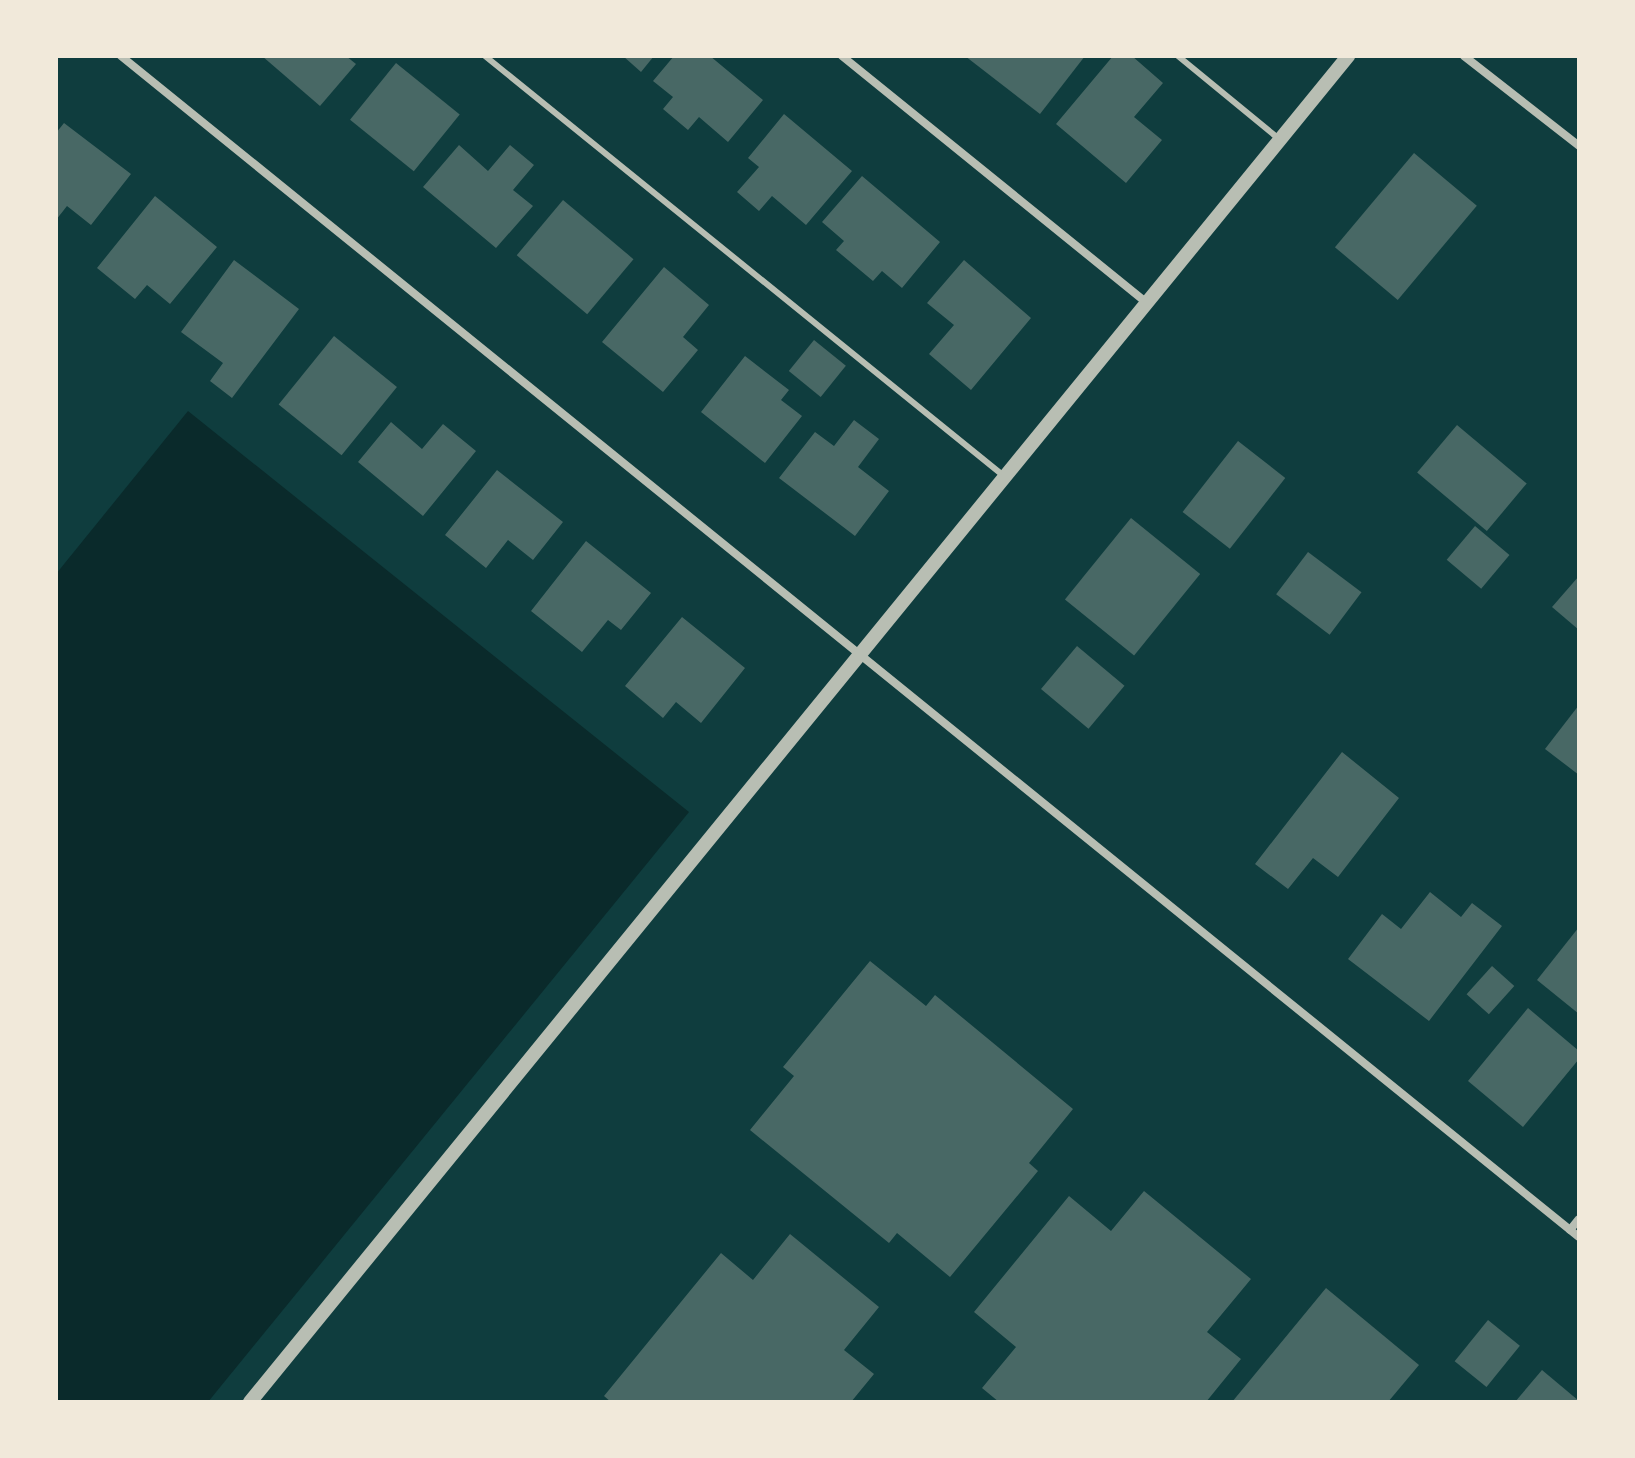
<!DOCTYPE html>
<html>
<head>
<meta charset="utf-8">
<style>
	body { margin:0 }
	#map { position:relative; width:1635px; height:1458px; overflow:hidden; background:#0f3d3e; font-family:"Varela Round",sans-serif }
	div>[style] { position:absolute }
	.water>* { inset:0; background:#0a2a2b }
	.building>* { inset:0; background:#486865; transform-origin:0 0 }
	.service>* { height:6px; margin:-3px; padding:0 3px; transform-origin:3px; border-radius:3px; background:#b8beb3 }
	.minor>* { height:8px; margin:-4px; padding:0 4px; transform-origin:4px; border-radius:4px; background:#b8beb3 }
	.tertiary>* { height:14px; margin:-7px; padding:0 7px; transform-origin:7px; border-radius:7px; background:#b8beb3 }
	span { translate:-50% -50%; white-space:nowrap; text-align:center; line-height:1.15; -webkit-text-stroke:6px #f1e9da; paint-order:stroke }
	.frame { position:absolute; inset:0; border:58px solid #f1e9da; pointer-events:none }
</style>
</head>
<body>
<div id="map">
	<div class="water">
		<div style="clip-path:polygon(188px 411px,689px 812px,208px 1402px,56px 1402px,56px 574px)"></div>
	</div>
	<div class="building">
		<div style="clip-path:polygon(262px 56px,346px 56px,356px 64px,320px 106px)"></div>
		<div style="clip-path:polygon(623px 56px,654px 56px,641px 72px)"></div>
		<div style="clip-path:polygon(674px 56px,710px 56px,763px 100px,728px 142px,699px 117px,688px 130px,663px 109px,673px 97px,653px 81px)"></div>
		<div style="clip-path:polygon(965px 56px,1085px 56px,1040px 114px)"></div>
		<div style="clip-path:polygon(1113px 56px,1132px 56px,1163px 83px,1134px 117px,1162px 140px,1126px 183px,1056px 124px)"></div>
		<div style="left:396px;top:63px;width:82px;height:73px;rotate:39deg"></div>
		<div style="clip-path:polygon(784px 114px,852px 171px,806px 225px,772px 196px,759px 211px,737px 192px,759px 167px,748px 158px)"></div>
		<div style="clip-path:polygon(64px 123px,131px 174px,91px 225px,67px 206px,56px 220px,56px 133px)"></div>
		<div style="clip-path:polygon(459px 145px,488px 171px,510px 145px,534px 165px,513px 190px,533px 206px,496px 248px,423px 187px)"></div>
		<div style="left:1414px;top:153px;width:82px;height:123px;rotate:40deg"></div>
		<div style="clip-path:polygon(862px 176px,940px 242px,902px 288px,882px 271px,873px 281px,836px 250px,844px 241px,822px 222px)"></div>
		<div style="clip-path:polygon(155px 196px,217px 247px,170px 304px,147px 285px,135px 299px,97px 268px)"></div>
		<div style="left:563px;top:200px;width:92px;height:72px;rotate:40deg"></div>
		<div style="clip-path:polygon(234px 260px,299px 309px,232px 398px,210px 381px,223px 363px,181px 332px)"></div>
		<div style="clip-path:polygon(964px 260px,1031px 318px,971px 390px,929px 354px,954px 325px,927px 303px)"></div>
		<div style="clip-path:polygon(664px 267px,709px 305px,683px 337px,698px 350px,663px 392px,602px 342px)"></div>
		<div style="left:334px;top:336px;width:81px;height:88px;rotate:39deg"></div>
		<div style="left:814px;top:340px;width:41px;height:40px;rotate:39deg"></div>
		<div style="clip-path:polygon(745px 356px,789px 390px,781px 400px,802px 416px,765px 463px,701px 412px)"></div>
		<div style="clip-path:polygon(854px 420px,879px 439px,858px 467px,889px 491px,855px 536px,779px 478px,815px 432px,834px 446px)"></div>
		<div style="clip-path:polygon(391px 422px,422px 449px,443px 424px,476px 451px,423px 516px,358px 462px)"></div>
		<div style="left:1457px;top:425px;width:91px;height:62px;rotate:40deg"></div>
		<div style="left:1238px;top:441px;width:60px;height:90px;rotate:38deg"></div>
		<div style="clip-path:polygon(497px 470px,563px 522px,533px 560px,508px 540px,486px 568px,445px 535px)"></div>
		<div style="left:1131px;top:518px;width:89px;height:105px;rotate:39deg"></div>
		<div style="left:1475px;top:526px;width:45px;height:44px;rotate:40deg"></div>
		<div style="clip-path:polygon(586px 541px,651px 593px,621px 630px,608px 620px,582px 652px,531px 611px)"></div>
		<div style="left:1308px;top:552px;width:67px;height:53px;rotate:37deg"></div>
		<div style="clip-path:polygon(1579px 576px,1579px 630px,1552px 607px)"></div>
		<div style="clip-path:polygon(682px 617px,745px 668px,701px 723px,676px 702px,663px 718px,625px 686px)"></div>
		<div style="left:1077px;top:646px;width:62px;height:56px;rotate:40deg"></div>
		<div style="clip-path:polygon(1579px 705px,1579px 775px,1545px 749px)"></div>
		<div style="clip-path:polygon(1342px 752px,1399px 798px,1338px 877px,1313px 858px,1288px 889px,1255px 864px)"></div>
		<div style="clip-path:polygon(1430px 892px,1461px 917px,1472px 903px,1502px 926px,1429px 1021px,1348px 959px,1382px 914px,1401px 929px)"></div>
		<div style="clip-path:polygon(1579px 927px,1579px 1014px,1537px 980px)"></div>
		<div style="clip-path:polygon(870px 961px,926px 1006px,935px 995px,1073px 1109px,1029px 1163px,1038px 1171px,950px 1277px,897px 1233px,889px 1243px,750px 1130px,794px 1076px,783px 1067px)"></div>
		<div style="left:1492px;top:966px;width:30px;height:38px;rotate:42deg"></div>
		<div style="clip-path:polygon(1528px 1008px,1579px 1051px,1579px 1059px,1523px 1127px,1468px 1081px)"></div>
		<div style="clip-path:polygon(1144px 1191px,1251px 1279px,1207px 1332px,1241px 1359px,1206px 1402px,999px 1402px,982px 1388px,1016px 1347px,974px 1312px,1069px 1196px,1111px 1231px)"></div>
		<div style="clip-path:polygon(790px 1234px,879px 1307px,844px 1350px,874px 1374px,851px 1402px,611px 1402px,604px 1396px,721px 1253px,753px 1280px)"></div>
		<div style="clip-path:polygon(1326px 1288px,1419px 1365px,1388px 1402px,1232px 1402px)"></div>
		<div style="left:1488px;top:1320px;width:41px;height:53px;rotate:39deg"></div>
		<div style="clip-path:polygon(1542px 1370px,1579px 1401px,1579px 1402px,1515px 1402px)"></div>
	</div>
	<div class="service">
		<div style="left:485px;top:56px;width:669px;rotate:38.99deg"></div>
		<div style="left:1178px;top:56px;width:131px;rotate:39.4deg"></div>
	</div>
	<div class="minor">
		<div style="left:121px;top:56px;width:1876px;rotate:39.01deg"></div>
		<div style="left:842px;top:56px;width:391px;rotate:39deg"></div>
		<div style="left:1464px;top:56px;width:146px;rotate:38deg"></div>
		<div style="left:1570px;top:1230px;width:14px;rotate:-51deg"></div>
	</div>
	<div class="tertiary">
		<div style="left:250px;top:1402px;width:1737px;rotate:-50.79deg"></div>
	</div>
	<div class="frame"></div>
</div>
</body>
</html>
